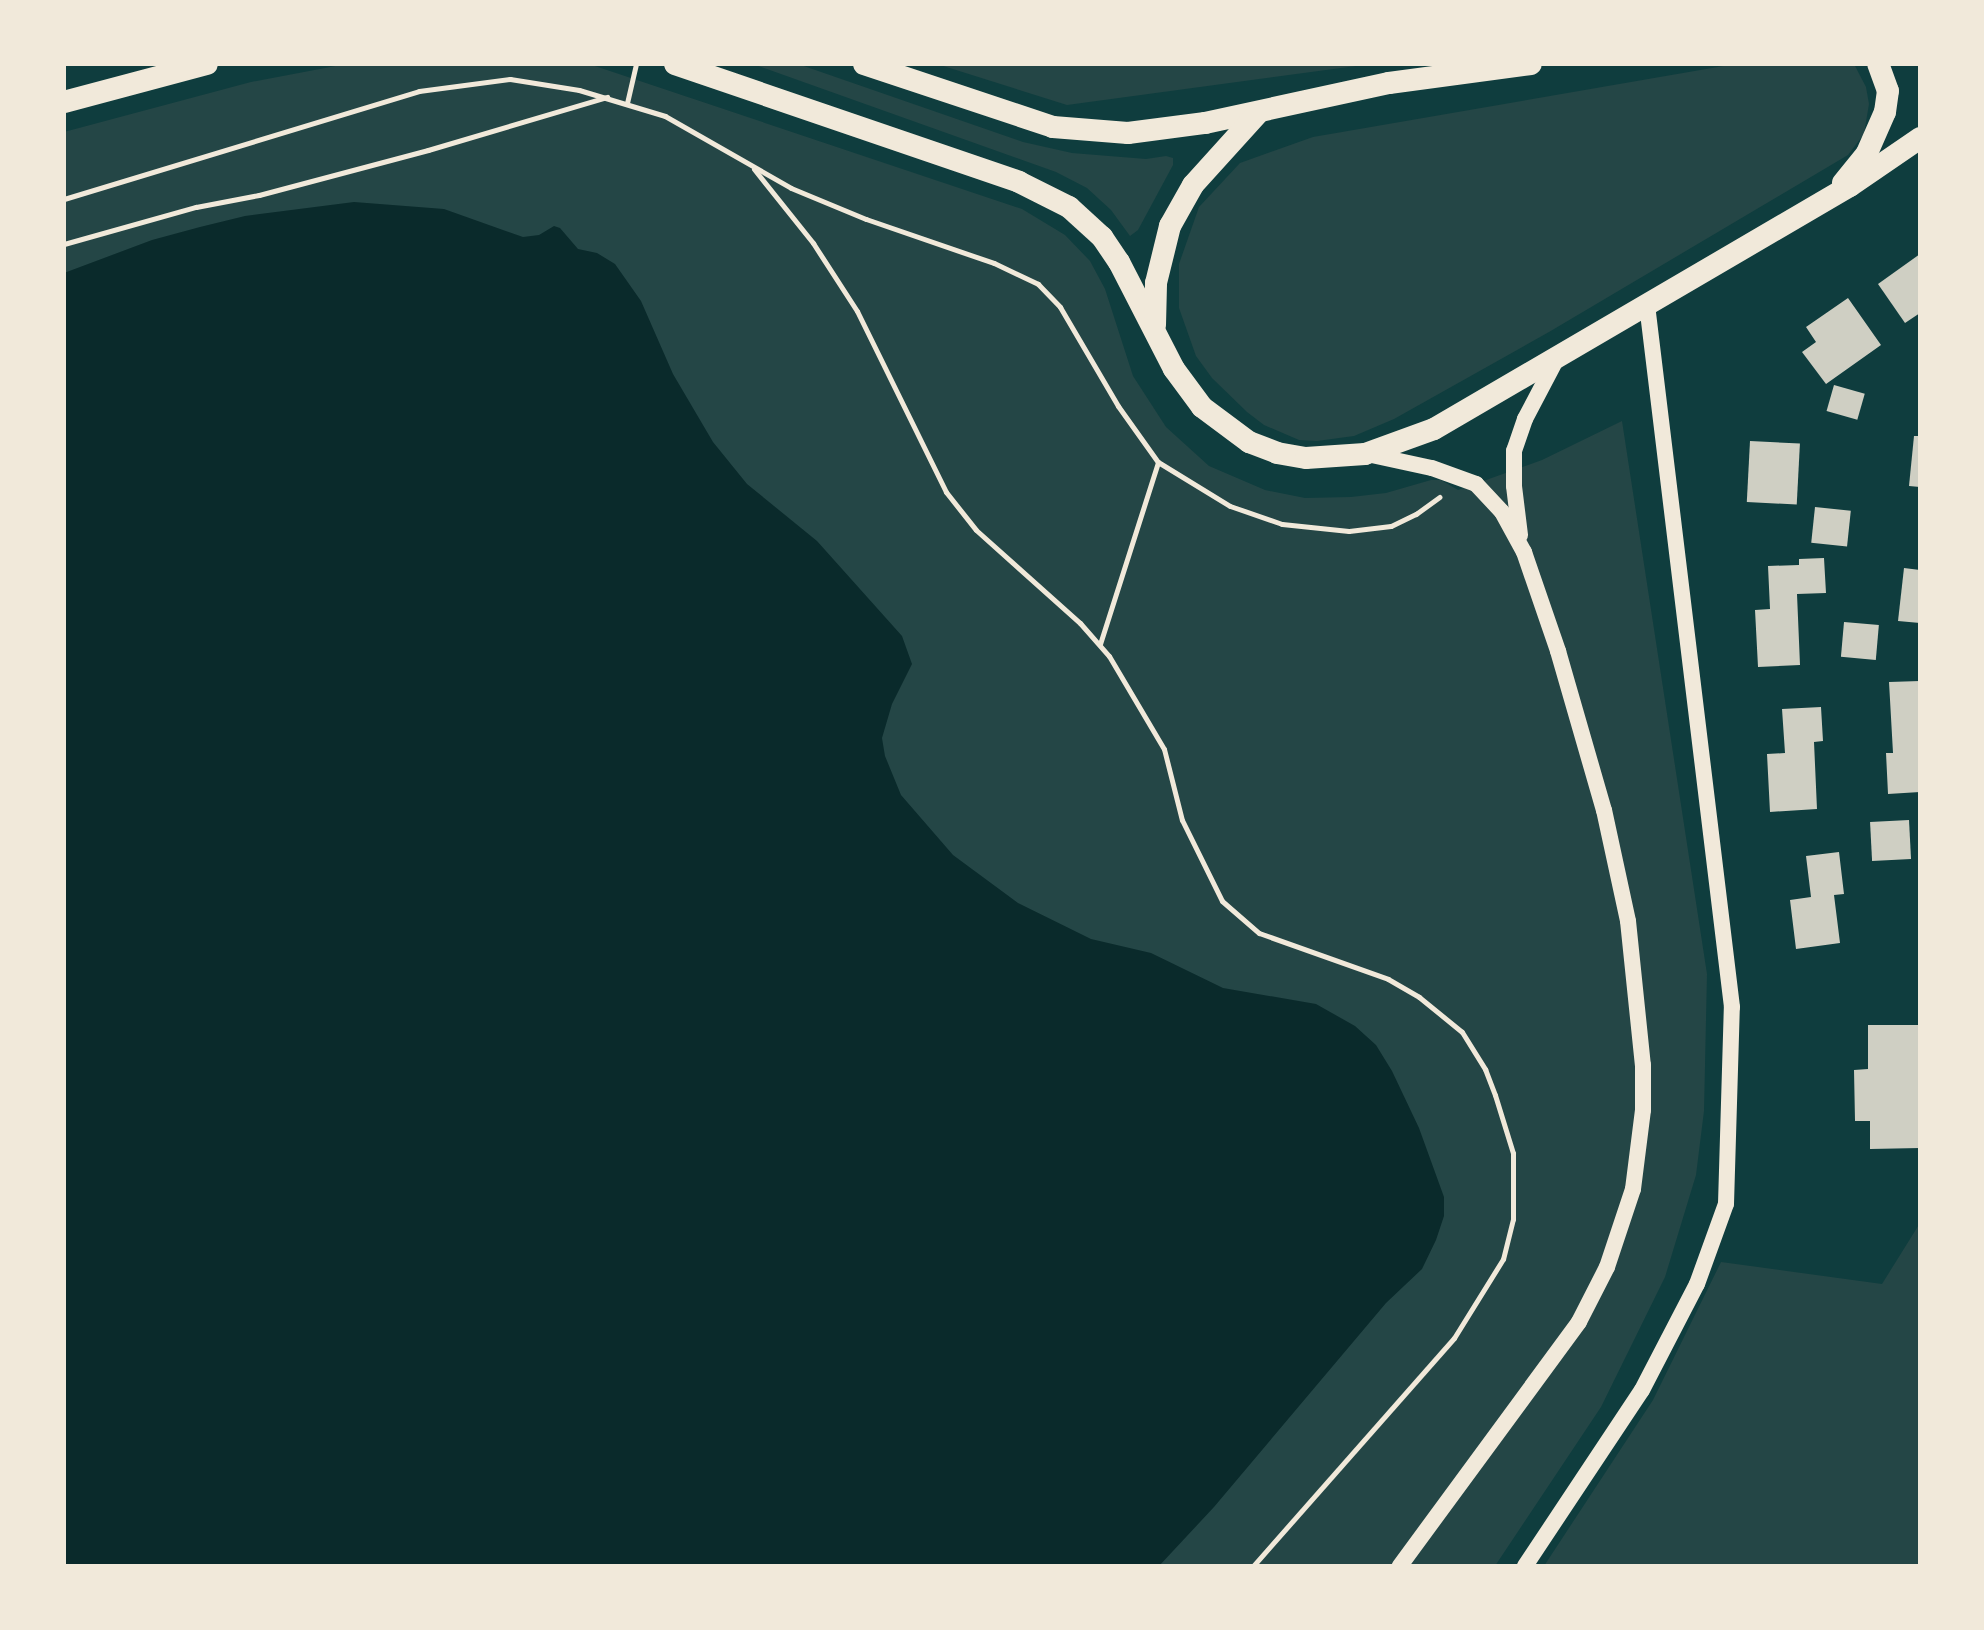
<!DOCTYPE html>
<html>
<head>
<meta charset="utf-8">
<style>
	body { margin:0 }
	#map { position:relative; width:1984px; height:1630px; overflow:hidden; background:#0f3d3e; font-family:Figtree,sans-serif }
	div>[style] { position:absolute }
	.green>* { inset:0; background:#244646 }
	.water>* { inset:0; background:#0a2a2b }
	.building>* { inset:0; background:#cfcfc3; transform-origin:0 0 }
	.path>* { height:5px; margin:-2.5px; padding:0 2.5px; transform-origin:2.5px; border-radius:2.5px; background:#f1e9da }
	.secondary>* { height:16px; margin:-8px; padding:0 8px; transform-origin:8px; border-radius:8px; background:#f1e9da }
	.trunk>* { height:22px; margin:-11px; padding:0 11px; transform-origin:11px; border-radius:11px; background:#f1e9da }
	span { translate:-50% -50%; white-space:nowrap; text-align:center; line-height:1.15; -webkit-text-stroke:6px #f1e9da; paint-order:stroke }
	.frame { position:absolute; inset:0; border:66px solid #f1e9da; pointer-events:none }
</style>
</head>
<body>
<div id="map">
	<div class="green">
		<div style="clip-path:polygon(346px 64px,589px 64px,1022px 209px,1065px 235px,1090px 261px,1105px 289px,1133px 376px,1166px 427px,1209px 466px,1265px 490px,1305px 498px,1351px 497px,1386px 493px,1431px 480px,1441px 480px,1458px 490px,1542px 460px,1622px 421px,1707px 974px,1704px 1111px,1696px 1175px,1665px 1277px,1601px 1407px,1495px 1566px,64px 1566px,64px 132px,251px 82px)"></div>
		<div style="clip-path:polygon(753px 64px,798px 64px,1023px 142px,1072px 153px,1146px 159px,1166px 156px,1173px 158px,1173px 165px,1138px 230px,1130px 236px,1111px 210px,1087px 188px,1056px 172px)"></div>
		<div style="clip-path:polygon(937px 64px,1371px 64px,1067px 105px)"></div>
		<div style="clip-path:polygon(1735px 64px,1854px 64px,1866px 87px,1869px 104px,1864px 134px,1848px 155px,1549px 332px,1394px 419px,1354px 436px,1317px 441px,1299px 440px,1264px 425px,1247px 412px,1212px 378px,1196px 356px,1179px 308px,1179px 264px,1199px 207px,1240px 163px,1313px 137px)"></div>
		<div style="clip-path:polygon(1920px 1223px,1920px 1566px,1544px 1566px,1653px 1400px,1721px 1262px,1882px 1284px)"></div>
	</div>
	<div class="water">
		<div style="clip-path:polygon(354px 202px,444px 209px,523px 237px,539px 235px,554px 226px,560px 228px,578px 249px,597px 253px,615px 264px,641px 301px,673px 374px,713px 442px,747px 484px,817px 541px,902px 636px,912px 664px,892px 704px,882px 738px,885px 756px,901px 795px,953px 855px,1018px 903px,1091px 939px,1151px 953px,1223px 988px,1316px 1004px,1355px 1026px,1376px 1045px,1392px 1071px,1419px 1128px,1444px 1197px,1444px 1216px,1436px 1240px,1422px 1269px,1386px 1303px,1214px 1507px,1159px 1566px,64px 1566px,64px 273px,152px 240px,200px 227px,245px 216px)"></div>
	</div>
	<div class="building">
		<div style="clip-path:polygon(1920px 254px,1920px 313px,1905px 323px,1878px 284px)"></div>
		<div style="clip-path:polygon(1848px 298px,1881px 345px,1826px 384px,1802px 352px,1816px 342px,1806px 327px)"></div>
		<div style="left:1834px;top:385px;width:32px;height:27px;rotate:16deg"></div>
		<div style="clip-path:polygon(1914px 436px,1920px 436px,1920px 487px,1909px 486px)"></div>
		<div style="left:1750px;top:441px;width:50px;height:61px;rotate:3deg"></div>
		<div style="left:1815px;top:507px;width:36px;height:36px;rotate:6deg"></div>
		<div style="clip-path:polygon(1824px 558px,1826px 593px,1797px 594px,1800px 665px,1758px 667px,1755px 610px,1770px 609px,1768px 566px,1799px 565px,1799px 559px)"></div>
		<div style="clip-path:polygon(1904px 568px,1920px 570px,1920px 623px,1898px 621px)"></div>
		<div style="left:1844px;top:622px;width:35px;height:35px;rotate:5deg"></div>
		<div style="clip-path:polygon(1920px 681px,1920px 792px,1888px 794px,1886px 753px,1893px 753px,1889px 682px)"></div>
		<div style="clip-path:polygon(1821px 707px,1823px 741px,1814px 742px,1817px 809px,1770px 812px,1767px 754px,1785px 753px,1782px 709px)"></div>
		<div style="left:1909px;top:820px;width:39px;height:39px;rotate:87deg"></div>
		<div style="clip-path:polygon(1839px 852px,1844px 894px,1834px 895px,1840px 943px,1796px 949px,1790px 900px,1811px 897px,1806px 856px)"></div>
		<div style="clip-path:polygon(1868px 1025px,1920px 1025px,1920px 1148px,1870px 1149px,1870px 1121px,1855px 1121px,1854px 1070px,1868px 1069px)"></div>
	</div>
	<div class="path">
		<div style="left:627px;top:103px;width:40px;rotate:-77deg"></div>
		<div style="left:754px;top:169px;width:95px;rotate:51.4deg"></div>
		<div style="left:813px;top:243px;width:81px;rotate:57.1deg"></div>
		<div style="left:857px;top:311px;width:202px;rotate:63.8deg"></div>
		<div style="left:946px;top:492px;width:48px;rotate:51.7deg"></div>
		<div style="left:976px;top:530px;width:140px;rotate:41.8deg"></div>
		<div style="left:1080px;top:623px;width:44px;rotate:48.7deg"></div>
		<div style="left:1109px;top:656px;width:108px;rotate:59.4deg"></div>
		<div style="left:1164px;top:749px;width:73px;rotate:75.8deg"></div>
		<div style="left:1182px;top:820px;width:90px;rotate:63.7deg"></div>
		<div style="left:1222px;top:901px;width:49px;rotate:40.9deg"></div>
		<div style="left:1259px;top:933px;width:137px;rotate:19.6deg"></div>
		<div style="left:1388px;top:979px;width:36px;rotate:30deg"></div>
		<div style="left:1419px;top:997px;width:55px;rotate:39.1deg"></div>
		<div style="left:1462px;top:1032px;width:44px;rotate:58.1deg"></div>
		<div style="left:1485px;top:1069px;width:28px;rotate:69deg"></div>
		<div style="left:1495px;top:1095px;width:61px;rotate:72.8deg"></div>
		<div style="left:1513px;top:1153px;width:66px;rotate:90deg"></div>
		<div style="left:1513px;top:1219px;width:41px;rotate:104deg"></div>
		<div style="left:1503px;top:1259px;width:93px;rotate:121.8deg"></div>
		<div style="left:1454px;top:1338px;width:304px;rotate:131.4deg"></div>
		<div style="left:64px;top:199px;width:371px;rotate:-16.9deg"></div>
		<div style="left:419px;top:91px;width:92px;rotate:-7.5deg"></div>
		<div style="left:510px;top:79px;width:70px;rotate:9.1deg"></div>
		<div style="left:579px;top:90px;width:90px;rotate:16.8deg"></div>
		<div style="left:665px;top:116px;width:145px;rotate:29.7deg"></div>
		<div style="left:791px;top:188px;width:81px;rotate:22.5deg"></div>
		<div style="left:866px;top:219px;width:135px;rotate:19deg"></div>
		<div style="left:994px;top:263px;width:49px;rotate:25.5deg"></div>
		<div style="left:1038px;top:284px;width:32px;rotate:46deg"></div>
		<div style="left:1060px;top:307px;width:115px;rotate:59.6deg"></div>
		<div style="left:1118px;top:406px;width:69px;rotate:54.5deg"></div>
		<div style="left:1158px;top:462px;width:84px;rotate:31.4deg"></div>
		<div style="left:1230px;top:506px;width:55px;rotate:19.1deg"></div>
		<div style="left:1282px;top:524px;width:67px;rotate:6deg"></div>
		<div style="left:1349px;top:531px;width:42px;rotate:-6.8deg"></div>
		<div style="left:1391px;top:526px;width:28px;rotate:-26deg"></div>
		<div style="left:1416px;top:514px;width:29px;rotate:-36deg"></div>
		<div style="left:64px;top:244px;width:137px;rotate:-15.7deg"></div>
		<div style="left:196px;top:207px;width:64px;rotate:-10.8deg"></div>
		<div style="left:259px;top:195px;width:175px;rotate:-14.9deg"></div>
		<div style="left:428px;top:150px;width:187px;rotate:-16.5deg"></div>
		<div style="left:1100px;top:644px;width:191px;rotate:-72.3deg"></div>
	</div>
	<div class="secondary">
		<div style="left:1367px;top:454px;width:66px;rotate:12.2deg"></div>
		<div style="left:1432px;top:468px;width:47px;rotate:20deg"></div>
		<div style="left:1476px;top:484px;width:38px;rotate:47deg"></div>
		<div style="left:1502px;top:512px;width:46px;rotate:61.2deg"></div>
		<div style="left:1524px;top:552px;width:105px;rotate:71deg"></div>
		<div style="left:1558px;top:651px;width:166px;rotate:73.9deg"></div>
		<div style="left:1604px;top:810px;width:114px;rotate:77.8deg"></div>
		<div style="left:1628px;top:921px;width:145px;rotate:84.1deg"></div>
		<div style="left:1643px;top:1065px;width:45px;rotate:90deg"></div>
		<div style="left:1643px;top:1110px;width:80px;rotate:97.2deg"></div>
		<div style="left:1633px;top:1189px;width:82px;rotate:108.4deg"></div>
		<div style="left:1607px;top:1267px;width:62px;rotate:117deg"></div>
		<div style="left:1579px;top:1322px;width:303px;rotate:126.3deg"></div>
		<div style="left:1520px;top:535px;width:49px;rotate:-97deg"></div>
		<div style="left:1514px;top:486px;width:35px;rotate:-90deg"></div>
		<div style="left:1514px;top:451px;width:34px;rotate:-71deg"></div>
		<div style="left:1525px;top:419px;width:69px;rotate:-62.3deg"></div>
		<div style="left:1525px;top:1566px;width:211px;rotate:-56.4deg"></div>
		<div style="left:1642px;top:1390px;width:119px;rotate:-62.6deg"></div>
		<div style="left:1697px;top:1284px;width:85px;rotate:-70.1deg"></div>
		<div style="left:1726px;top:1204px;width:197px;rotate:-88.3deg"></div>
		<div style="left:1732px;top:1007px;width:707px;rotate:-96.9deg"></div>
	</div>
	<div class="trunk">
		<div style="left:675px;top:64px;width:364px;rotate:18.9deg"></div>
		<div style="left:1019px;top:182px;width:56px;rotate:26.6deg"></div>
		<div style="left:1069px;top:207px;width:45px;rotate:42.3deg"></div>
		<div style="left:1102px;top:237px;width:30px;rotate:56deg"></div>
		<div style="left:1119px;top:262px;width:120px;rotate:62.8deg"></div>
		<div style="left:1174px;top:369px;width:47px;rotate:53.6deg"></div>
		<div style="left:1202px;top:407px;width:59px;rotate:36.7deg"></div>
		<div style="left:1249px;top:442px;width:30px;rotate:21deg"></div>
		<div style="left:1277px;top:453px;width:29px;rotate:10deg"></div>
		<div style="left:1306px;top:458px;width:59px;rotate:-3.9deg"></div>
		<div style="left:1365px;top:454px;width:73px;rotate:-19.9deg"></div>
		<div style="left:1434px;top:429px;width:482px;rotate:-30.3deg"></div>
		<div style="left:1850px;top:186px;width:85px;rotate:-34.4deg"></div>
		<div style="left:864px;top:64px;width:199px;rotate:18.4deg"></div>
		<div style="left:1053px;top:127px;width:75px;rotate:4.6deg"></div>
		<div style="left:1128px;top:133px;width:78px;rotate:-7.4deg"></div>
		<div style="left:1205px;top:123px;width:188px;rotate:-12.3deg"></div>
		<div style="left:1389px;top:83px;width:143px;rotate:-7.6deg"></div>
		<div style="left:64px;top:102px;width:148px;rotate:-14.9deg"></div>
		<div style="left:1843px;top:183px;width:38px;rotate:-51deg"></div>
		<div style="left:1867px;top:153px;width:45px;rotate:-66.3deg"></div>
		<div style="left:1885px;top:112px;width:21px;rotate:-82deg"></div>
		<div style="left:1888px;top:91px;width:29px;rotate:-110deg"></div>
		<div style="left:1155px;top:325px;width:42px;rotate:-88.6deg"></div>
		<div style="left:1156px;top:283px;width:59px;rotate:-76.2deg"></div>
		<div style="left:1170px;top:226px;width:47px;rotate:-60.7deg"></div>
		<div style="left:1193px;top:185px;width:98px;rotate:-47.9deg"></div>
	</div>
	<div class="frame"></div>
</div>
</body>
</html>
